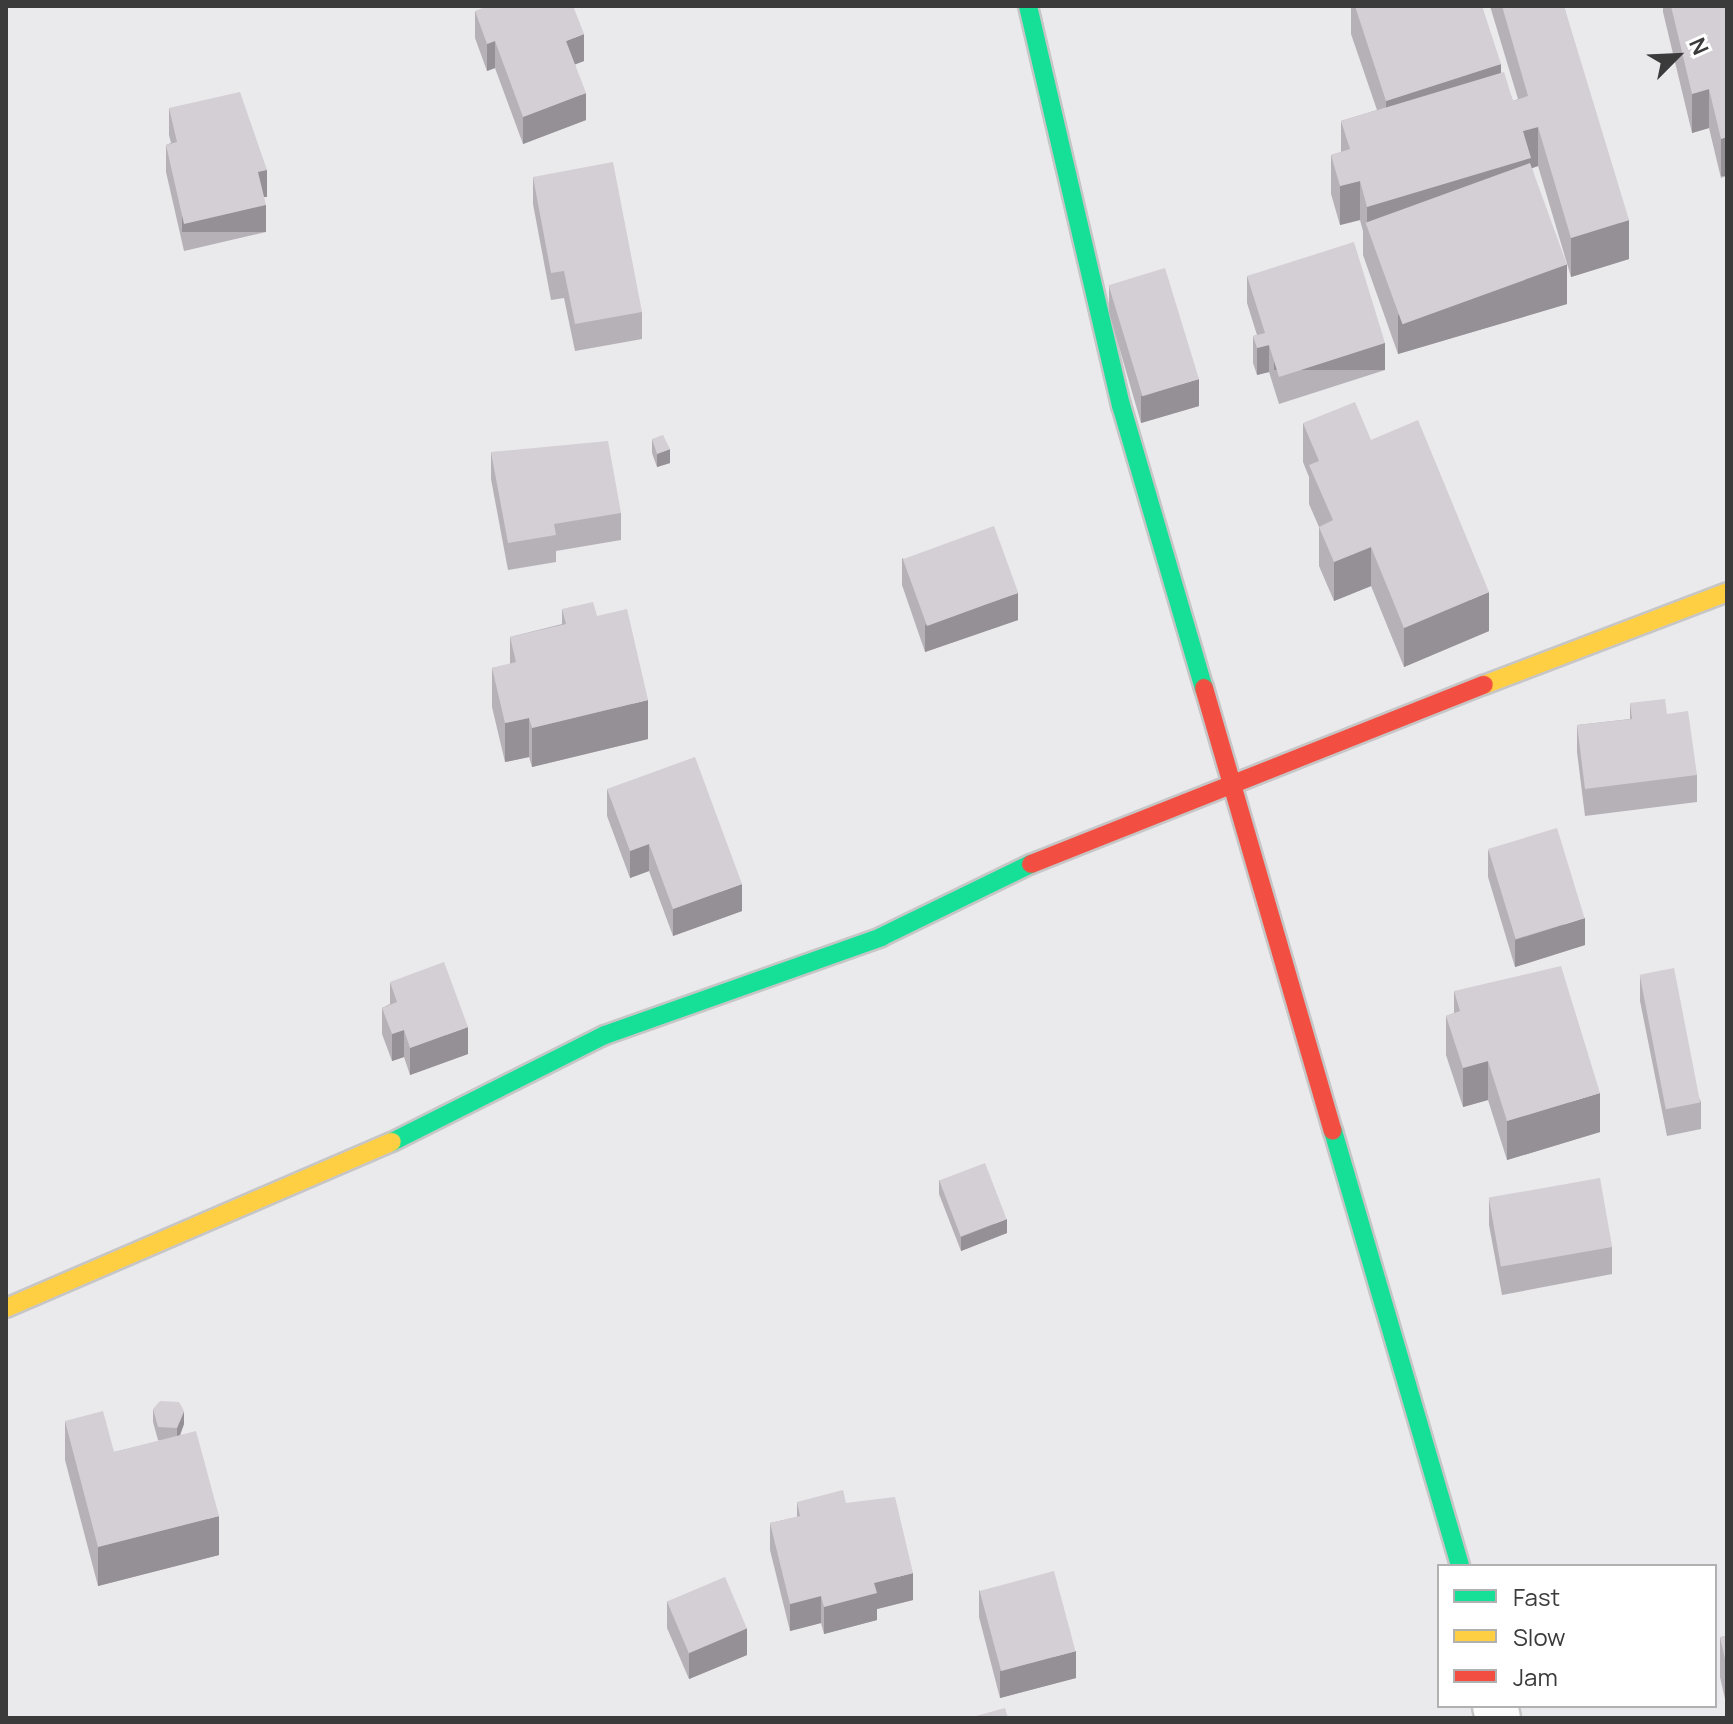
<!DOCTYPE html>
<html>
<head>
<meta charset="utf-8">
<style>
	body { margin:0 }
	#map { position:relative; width:1733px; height:1724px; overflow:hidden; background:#eae9eb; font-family:Manrope,sans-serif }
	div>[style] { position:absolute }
	.roads { filter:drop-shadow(2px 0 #c7c6c7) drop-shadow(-2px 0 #c7c6c7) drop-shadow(0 2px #c7c6c7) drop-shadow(0 -2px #c7c6c7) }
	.street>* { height:44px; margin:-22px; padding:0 22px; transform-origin:22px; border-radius:22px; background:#fcfcfc }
	.fast>* { height:18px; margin:-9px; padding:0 9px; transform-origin:9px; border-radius:9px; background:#16e098 }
	.slow>* { height:18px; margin:-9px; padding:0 9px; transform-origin:9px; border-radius:9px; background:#ffcf43 }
	.jam>* { height:18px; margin:-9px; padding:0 9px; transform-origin:9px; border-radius:9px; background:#f24e42 }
	.wall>* { inset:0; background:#b6b1b7 }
	.shaded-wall>* { inset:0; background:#949095; transform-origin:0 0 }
	.building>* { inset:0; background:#d4ced5; transform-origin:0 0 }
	span { translate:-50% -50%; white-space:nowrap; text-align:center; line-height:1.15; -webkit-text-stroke:8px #fff; paint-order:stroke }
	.frame { position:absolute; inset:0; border:8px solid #3c3b3c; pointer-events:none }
	.legend { position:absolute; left:1437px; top:1564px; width:280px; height:144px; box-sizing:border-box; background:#fff; border:2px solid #b1b1b1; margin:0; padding:10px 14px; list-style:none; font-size:24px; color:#3c3b3c }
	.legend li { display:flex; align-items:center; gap:16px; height:40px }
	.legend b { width:40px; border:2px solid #b1b1b1 }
	.north { position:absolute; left:1637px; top:16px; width:80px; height:80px; -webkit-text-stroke:6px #fff; paint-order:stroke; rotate:66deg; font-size:22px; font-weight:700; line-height:32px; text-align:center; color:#3c3b3c }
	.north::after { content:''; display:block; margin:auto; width:28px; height:36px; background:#3c3b3c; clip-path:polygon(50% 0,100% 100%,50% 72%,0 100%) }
</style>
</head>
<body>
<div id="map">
	<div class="roads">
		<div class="street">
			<div style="left:1495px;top:1706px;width:12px;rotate:76deg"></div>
		</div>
		<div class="fast">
			<div style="left:1028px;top:6px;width:410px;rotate:76.9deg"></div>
			<div style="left:1121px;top:405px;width:295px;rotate:73.7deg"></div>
			<div style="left:1333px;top:1131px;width:453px;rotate:73.7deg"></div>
			<div style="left:392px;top:1142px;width:238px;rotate:-26.7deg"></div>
			<div style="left:605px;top:1035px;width:293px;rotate:-19.5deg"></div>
			<div style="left:881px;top:937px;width:167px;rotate:-26deg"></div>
		</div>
		<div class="slow">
			<div style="left:1484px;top:685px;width:260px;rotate:-20.9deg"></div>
			<div style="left:6px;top:1308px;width:420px;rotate:-23.3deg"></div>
		</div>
		<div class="jam">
			<div style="left:1204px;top:688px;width:461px;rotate:73.8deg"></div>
			<div style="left:1031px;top:864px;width:487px;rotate:-21.6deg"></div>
		</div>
	</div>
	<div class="wall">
		<div style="clip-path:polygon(1351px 6px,1482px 6px,1501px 73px,1513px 101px,1518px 99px,1490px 6px,1564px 6px,1629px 259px,1571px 277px,1538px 166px,1532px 168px,1567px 304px,1398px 354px,1363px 255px,1363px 231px,1360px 220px,1340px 225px,1331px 194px,1331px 155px,1341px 152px,1341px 121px,1377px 110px,1351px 34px)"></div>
		<div style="clip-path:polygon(1663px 6px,1727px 6px,1727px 176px,1721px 178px,1709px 128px,1692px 133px,1663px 12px)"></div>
		<div style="clip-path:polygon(475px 11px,584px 61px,575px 64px,586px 120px,523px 144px,495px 68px,487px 71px,475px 38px)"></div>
		<div style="clip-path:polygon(169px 108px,267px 197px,264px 197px,266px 232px,184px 251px,166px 172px,166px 145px,171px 143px,169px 135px)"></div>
		<div style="clip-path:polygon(533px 177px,642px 312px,642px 339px,575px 351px,564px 298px,551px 300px,533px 204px)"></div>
		<div style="clip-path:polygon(1247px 276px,1385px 370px,1279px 404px,1269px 372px,1257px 375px,1253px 363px,1253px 336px,1257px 335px,1247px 303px)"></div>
		<div style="clip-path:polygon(1109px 285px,1199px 406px,1141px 423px,1109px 312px)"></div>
		<div style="clip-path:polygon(1303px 423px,1371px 440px,1489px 631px,1404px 667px,1371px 586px,1334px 601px,1319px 566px,1319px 527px,1309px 504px,1309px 477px,1303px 462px)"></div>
		<div style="clip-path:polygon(652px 439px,670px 463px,657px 467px,652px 453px)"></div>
		<div style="clip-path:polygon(491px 452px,621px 513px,621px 540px,556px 551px,556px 562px,508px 570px,491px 479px)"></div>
		<div style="clip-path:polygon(902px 558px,1018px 620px,925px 652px,902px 585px)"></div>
		<div style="clip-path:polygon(562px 609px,597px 616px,648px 739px,532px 767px,529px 757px,505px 762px,492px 707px,492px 668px,510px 664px,510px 637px,562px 624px)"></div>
		<div style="clip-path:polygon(1630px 703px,1667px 714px,1697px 775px,1697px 802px,1585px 816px,1577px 752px,1577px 725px,1630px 719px)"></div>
		<div style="clip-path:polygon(607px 789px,742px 911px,673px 936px,649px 871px,630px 878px,607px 816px)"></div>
		<div style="clip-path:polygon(1488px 850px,1585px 945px,1515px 967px,1488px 877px)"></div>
		<div style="clip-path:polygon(1640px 975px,1701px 1102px,1701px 1129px,1667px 1136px,1640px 1001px)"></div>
		<div style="clip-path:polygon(390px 982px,468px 1054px,410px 1075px,404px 1057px,392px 1061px,382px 1034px,382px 1008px,390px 1004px)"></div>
		<div style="clip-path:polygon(1454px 991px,1600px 1132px,1507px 1160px,1488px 1100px,1463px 1107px,1446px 1055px,1446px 1016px,1454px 1013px)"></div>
		<div style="clip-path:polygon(939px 1180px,1007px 1233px,961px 1251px,939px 1194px)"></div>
		<div style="clip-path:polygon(1489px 1198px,1612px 1247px,1612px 1274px,1502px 1295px,1489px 1225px)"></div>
		<div style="clip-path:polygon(153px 1409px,184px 1424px,180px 1436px,219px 1555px,98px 1586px,65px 1460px,65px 1421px,114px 1452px,160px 1441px,158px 1440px,153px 1422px)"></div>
		<div style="clip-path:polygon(797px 1502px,846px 1503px,913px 1600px,877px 1609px,877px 1620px,824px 1634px,821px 1623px,790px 1631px,770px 1550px,770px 1523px,797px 1517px)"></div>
		<div style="clip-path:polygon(979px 1590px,1076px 1678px,1000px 1698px,979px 1617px)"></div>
		<div style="clip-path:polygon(667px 1601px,747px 1655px,689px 1679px,667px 1628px)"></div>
		<div style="clip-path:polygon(1727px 1636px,1727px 1708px,1720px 1677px,1720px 1637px)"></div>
	</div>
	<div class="shaded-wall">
		<div style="clip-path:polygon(584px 34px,584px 61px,566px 68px,566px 41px)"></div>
		<div style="clip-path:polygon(495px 41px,495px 68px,487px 71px,487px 44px)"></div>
		<div style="clip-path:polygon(1501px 64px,1501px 103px,1386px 140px,1386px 101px)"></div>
		<div style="clip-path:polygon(1709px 89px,1709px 128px,1692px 133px,1692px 94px)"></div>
		<div style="clip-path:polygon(586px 93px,586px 120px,523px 144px,523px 117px)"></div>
		<div style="clip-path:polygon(1538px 127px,1538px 166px,1367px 228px,1367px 207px,1523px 131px)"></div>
		<div style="left:1727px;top:137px;width:39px;height:6px;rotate:90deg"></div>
		<div style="left:267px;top:170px;width:27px;height:9px;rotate:90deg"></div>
		<div style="clip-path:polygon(1360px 181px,1360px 220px,1340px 225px,1340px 186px)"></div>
		<div style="left:266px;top:205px;width:27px;height:84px;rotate:90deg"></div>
		<div style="clip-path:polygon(1629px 220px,1629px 259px,1571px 277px,1571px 238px)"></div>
		<div style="clip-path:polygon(1567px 264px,1567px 304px,1398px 354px,1398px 315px)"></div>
		<div style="left:1385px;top:343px;width:27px;height:111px;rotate:90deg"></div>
		<div style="clip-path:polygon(1269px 345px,1269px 372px,1257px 375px,1257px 348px)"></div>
		<div style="clip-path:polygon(1199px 379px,1199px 406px,1141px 423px,1141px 396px)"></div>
		<div style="clip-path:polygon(670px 449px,670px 463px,657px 467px,657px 454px)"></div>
		<div style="clip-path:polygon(1371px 547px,1371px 586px,1334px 601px,1334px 562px)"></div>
		<div style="clip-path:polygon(1489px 592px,1489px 631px,1404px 667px,1404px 628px)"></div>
		<div style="clip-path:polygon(1018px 593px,1018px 620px,925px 652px,925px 625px)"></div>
		<div style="clip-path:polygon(648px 700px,648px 739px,532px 767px,532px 728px)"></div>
		<div style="clip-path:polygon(529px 718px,529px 757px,505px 762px,505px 723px)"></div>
		<div style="clip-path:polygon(649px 844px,649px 871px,630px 878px,630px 851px)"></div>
		<div style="clip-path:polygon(742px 884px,742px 911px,673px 936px,673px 909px)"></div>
		<div style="clip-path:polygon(1585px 918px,1585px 945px,1515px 967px,1515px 940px)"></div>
		<div style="clip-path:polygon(468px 1027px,468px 1054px,410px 1075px,410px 1048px)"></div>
		<div style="clip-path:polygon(404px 1030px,404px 1057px,392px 1061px,392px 1034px)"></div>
		<div style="clip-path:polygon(1488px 1061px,1488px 1100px,1463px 1107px,1463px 1068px)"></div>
		<div style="clip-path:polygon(1600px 1093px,1600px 1132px,1507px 1160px,1507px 1121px)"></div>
		<div style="clip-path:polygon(1007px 1219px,1007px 1233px,961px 1251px,961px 1237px)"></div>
		<div style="clip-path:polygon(184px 1411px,184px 1424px,177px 1442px,177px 1428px)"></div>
		<div style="clip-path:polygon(219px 1516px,219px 1555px,98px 1586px,98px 1547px)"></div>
		<div style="clip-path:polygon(913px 1573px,913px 1600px,877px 1609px,877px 1620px,824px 1634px,824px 1607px,874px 1583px)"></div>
		<div style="clip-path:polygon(821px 1596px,821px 1623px,790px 1631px,790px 1604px)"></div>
		<div style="clip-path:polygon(747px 1628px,747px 1655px,689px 1679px,689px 1652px)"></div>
		<div style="clip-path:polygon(1076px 1651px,1076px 1678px,1000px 1698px,1000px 1671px)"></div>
	</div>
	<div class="building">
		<div style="clip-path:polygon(488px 6px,573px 6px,584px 34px,566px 41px,586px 93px,523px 117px,495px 41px,487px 44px,475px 11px)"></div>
		<div style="clip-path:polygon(1355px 6px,1482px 6px,1501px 64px,1386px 101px)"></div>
		<div style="clip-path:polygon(1502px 6px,1564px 6px,1629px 220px,1571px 238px,1538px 127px,1523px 131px,1531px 158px,1367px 207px,1360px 181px,1340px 186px,1331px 155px,1350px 149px,1341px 121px,1504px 72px,1513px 101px,1528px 96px)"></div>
		<div style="clip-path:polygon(1671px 6px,1727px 6px,1727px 137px,1721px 139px,1709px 89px,1692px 94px)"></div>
		<div style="clip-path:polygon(240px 92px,267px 170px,258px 172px,266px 205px,184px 224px,166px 145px,177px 142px,169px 108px)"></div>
		<div style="clip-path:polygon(613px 162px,642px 312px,575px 324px,564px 271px,551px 273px,533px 177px)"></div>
		<div style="left:1530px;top:163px;width:108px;height:175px;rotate:70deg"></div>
		<div style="clip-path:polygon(1354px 242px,1385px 343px,1279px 377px,1269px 345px,1257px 348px,1253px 336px,1265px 333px,1247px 276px)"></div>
		<div style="left:1165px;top:268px;width:116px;height:59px;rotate:73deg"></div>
		<div style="clip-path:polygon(1355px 402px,1371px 440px,1418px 420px,1489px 592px,1404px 628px,1371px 547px,1334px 562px,1319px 527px,1333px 520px,1309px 465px,1319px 461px,1303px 423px)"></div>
		<div style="clip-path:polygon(663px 435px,670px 449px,657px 454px,652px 439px)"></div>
		<div style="clip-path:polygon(608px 441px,621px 513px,554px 524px,556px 535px,508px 543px,491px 452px)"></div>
		<div style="left:994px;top:526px;width:71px;height:97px;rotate:70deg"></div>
		<div style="clip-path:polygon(593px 602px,597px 616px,627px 609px,648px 700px,532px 728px,529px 718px,505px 723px,492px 668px,516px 662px,510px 637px,566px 624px,562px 609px)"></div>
		<div style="clip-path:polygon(1665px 699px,1667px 714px,1688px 711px,1697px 775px,1585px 789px,1577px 725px,1632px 719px,1630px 703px)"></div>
		<div style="clip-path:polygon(695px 757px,742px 884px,673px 909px,649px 844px,630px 851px,607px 789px)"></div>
		<div style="left:1557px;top:828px;width:94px;height:72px;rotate:73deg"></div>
		<div style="clip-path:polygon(444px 962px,468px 1027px,410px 1048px,404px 1030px,392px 1034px,382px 1008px,397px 1002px,390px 982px)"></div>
		<div style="clip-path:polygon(1561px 966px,1600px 1093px,1507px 1121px,1488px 1061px,1463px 1068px,1446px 1016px,1460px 1011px,1454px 991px)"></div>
		<div style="left:1674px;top:968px;width:137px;height:35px;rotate:79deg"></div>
		<div style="left:985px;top:1163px;width:60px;height:49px;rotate:69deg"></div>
		<div style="left:1600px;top:1178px;width:70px;height:113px;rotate:80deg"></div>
		<div style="clip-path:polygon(160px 1401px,179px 1402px,184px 1411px,177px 1428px,158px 1427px,153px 1409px)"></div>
		<div style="clip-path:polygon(103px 1411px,114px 1452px,196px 1431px,219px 1516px,98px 1547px,65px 1421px)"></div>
		<div style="clip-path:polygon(843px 1490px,846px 1503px,895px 1497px,913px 1573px,874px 1583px,877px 1593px,824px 1607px,821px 1596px,790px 1604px,770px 1523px,800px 1516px,797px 1502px)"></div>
		<div style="left:1054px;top:1571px;width:83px;height:77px;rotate:75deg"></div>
		<div style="left:725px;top:1577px;width:56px;height:63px;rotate:67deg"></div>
		<div style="clip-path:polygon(1727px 1636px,1727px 1668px,1720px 1637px)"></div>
		<div style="clip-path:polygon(1005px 1708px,1008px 1718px,969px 1718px)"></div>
	</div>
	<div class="frame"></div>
	<ul class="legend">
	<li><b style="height:10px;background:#16e098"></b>Fast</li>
	<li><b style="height:10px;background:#ffcf43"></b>Slow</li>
	<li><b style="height:10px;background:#f24e42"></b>Jam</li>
	</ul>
	<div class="north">N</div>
</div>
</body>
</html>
